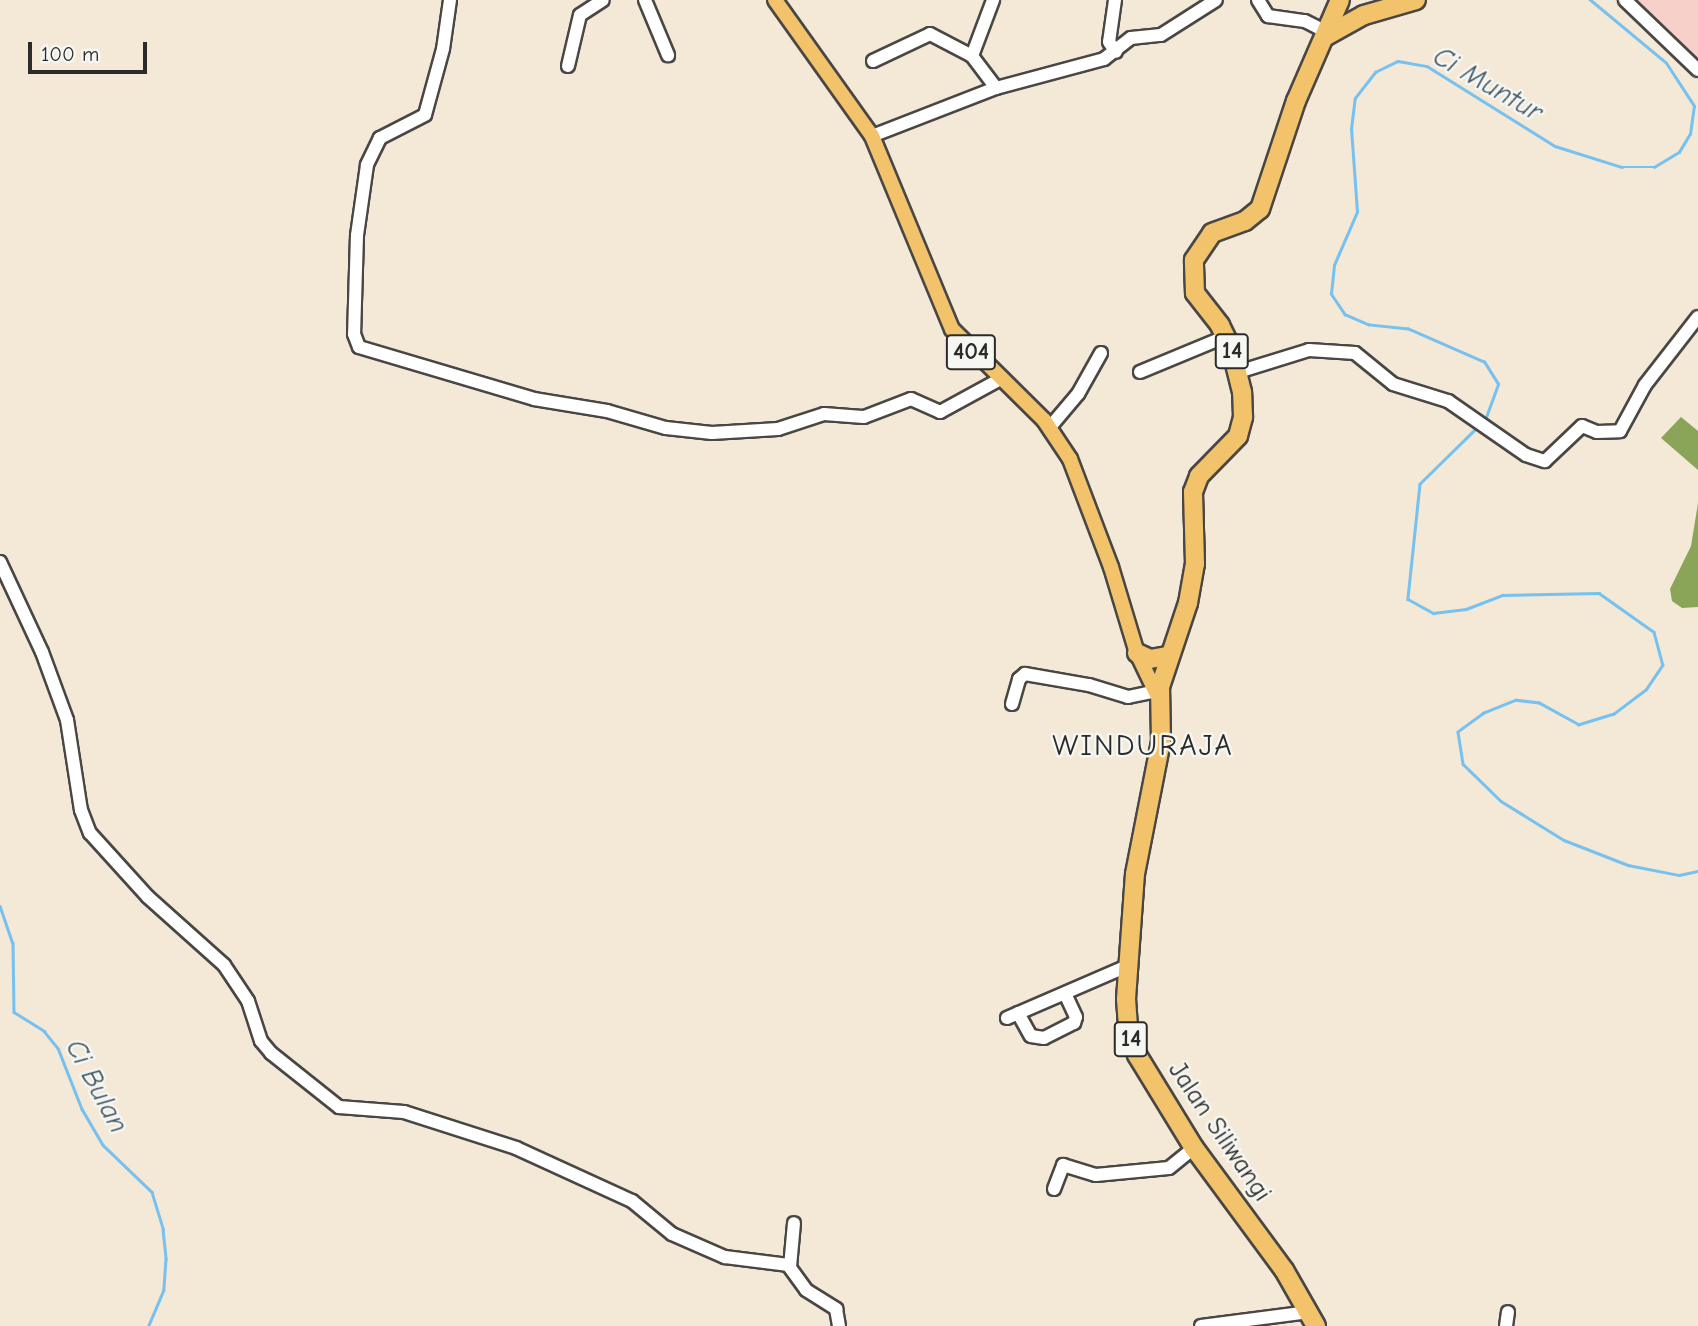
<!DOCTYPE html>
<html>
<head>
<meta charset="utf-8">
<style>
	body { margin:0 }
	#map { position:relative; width:1698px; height:1326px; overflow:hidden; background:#f4e8d6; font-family:"Comic Neue",sans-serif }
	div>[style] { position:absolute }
	.built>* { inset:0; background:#f7d0ca }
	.forest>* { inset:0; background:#8aa557 }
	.stream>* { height:2.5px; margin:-1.25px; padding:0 1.25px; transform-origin:1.25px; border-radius:1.25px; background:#76c1ef }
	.roads { filter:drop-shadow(2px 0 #494745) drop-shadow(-2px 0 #494745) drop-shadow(0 2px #494745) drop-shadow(0 -2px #494745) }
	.minor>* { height:12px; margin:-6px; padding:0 6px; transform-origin:6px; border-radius:6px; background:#fff }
	.major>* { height:14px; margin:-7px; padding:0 7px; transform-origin:7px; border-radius:7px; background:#f2c36a }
	.highway>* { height:18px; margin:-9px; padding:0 9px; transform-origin:9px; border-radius:9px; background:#f2c36a }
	span { translate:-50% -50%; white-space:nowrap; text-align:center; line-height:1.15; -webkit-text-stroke:5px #f6f6f2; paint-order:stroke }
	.shield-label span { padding:2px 5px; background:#f6f6f2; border:2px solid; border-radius:5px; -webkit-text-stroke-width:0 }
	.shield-label { font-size:24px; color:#2b2b2b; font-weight:700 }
	.street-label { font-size:26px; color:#2b2b2b }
	.water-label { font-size:28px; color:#425866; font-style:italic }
	.quarter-label { font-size:30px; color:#2b2b2b; letter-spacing:2px }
	.scale { position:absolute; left:28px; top:42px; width:119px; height:32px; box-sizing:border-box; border:4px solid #2b2b2b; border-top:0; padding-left:9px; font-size:21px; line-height:24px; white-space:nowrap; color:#2b2b2b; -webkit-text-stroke:5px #f6f6f2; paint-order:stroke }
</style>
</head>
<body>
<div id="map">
	<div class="built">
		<div style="clip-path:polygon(1630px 0,1698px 0,1698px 64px)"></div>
	</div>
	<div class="forest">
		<div style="clip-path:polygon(1681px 417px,1698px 431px,1698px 470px,1661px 438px)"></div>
		<div style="clip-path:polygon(1698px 503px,1698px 607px,1682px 608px,1672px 601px,1670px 589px,1691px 546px)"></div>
	</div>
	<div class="stream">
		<div style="left:1485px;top:420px;width:38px;rotate:-70deg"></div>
		<div style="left:1498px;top:384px;width:26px;rotate:-122deg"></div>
		<div style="left:1484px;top:362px;width:83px;rotate:-156.5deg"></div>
		<div style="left:1408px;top:329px;width:39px;rotate:-174deg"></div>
		<div style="left:1369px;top:325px;width:26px;rotate:-157deg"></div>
		<div style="left:1345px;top:315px;width:25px;rotate:-124deg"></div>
		<div style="left:1331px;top:294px;width:29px;rotate:-84deg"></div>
		<div style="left:1334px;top:265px;width:58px;rotate:-66.5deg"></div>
		<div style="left:1357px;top:212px;width:83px;rotate:-94.1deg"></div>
		<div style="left:1351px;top:129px;width:31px;rotate:-83deg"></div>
		<div style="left:1355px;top:98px;width:33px;rotate:-52deg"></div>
		<div style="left:1375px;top:72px;width:25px;rotate:-26deg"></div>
		<div style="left:1398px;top:61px;width:29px;rotate:10deg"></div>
		<div style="left:1427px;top:66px;width:151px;rotate:32deg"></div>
		<div style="left:1555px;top:146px;width:70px;rotate:17.4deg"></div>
		<div style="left:1622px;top:167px;width:32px"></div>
		<div style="left:1654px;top:167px;width:29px;rotate:-31deg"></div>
		<div style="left:1679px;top:152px;width:21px;rotate:-59deg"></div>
		<div style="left:1690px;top:134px;width:28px;rotate:-82deg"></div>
		<div style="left:1694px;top:106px;width:51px;rotate:-123.1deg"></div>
		<div style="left:1666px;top:63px;width:99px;rotate:-140.3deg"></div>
		<div style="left:1478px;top:427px;width:81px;rotate:135.5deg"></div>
		<div style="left:1420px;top:484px;width:116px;rotate:96deg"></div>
		<div style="left:1408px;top:599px;width:29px;rotate:29deg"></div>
		<div style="left:1433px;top:613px;width:33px;rotate:-7deg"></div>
		<div style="left:1466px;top:609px;width:39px;rotate:-21deg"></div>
		<div style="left:1502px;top:595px;width:97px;rotate:-1.2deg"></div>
		<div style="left:1599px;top:593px;width:67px;rotate:35.3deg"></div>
		<div style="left:1654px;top:632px;width:34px;rotate:75deg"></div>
		<div style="left:1663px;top:665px;width:30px;rotate:124deg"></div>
		<div style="left:1646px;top:690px;width:40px;rotate:143deg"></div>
		<div style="left:1614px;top:714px;width:37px;rotate:163deg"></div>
		<div style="left:1579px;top:725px;width:46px;rotate:-151.2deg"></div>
		<div style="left:1539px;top:703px;width:23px;rotate:-173deg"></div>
		<div style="left:1516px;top:700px;width:35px;rotate:158deg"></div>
		<div style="left:1484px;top:713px;width:32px;rotate:144deg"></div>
		<div style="left:1458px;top:732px;width:32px;rotate:81deg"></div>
		<div style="left:1463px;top:764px;width:53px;rotate:44.2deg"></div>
		<div style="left:1501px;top:801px;width:74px;rotate:31.8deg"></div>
		<div style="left:1564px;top:840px;width:69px;rotate:21.3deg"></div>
		<div style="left:1628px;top:865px;width:52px;rotate:11.1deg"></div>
		<div style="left:1679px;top:875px;width:19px;rotate:-12deg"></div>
		<div style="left:0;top:906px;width:39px;rotate:71deg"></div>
		<div style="left:13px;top:943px;width:69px;rotate:89.2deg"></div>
		<div style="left:14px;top:1012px;width:36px;rotate:32deg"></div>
		<div style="left:44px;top:1031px;width:22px;rotate:51deg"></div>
		<div style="left:58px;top:1048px;width:66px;rotate:68.5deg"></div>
		<div style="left:82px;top:1109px;width:42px;rotate:59.7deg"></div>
		<div style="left:103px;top:1145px;width:68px;rotate:43.8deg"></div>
		<div style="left:152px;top:1192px;width:39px;rotate:73deg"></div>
		<div style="left:163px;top:1229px;width:30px;rotate:84deg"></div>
		<div style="left:166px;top:1259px;width:31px;rotate:94deg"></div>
		<div style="left:164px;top:1290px;width:39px;rotate:113deg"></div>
	</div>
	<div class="roads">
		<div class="minor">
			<div style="left:450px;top:0;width:49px;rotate:98.1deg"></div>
			<div style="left:443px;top:49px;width:68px;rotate:105.3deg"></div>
			<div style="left:425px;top:115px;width:51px;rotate:152.9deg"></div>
			<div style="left:380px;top:138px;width:30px;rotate:116deg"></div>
			<div style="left:367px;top:165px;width:71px;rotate:98.1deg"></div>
			<div style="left:357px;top:235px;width:99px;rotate:91.7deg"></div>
			<div style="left:354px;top:334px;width:14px;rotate:69deg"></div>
			<div style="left:359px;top:347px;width:183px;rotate:16.5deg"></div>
			<div style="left:534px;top:399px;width:74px;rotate:9.3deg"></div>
			<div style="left:607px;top:411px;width:61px;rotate:16.1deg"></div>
			<div style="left:666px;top:428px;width:46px;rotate:6.2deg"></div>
			<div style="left:712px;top:433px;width:66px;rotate:-3.5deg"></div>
			<div style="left:778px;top:429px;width:48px;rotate:-18.1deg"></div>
			<div style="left:824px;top:414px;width:40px;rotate:4.3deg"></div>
			<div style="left:864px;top:417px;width:50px;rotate:-21deg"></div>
			<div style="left:911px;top:399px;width:32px;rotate:24deg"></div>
			<div style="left:940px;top:412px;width:71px;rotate:-28.7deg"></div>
			<div style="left:645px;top:0;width:60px;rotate:67.3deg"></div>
			<div style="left:1115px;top:0;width:42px;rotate:98.1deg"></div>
			<div style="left:1109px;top:42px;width:12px;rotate:55deg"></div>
			<div style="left:1258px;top:0;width:19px;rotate:58deg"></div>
			<div style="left:1268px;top:16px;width:37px;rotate:8deg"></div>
			<div style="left:1305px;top:21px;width:25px;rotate:27deg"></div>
			<div style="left:1625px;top:0;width:101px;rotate:43.8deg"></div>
			<div style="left:972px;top:56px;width:60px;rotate:-69.4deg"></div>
			<div style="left:873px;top:61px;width:63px;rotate:-25.3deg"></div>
			<div style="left:930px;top:34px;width:47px;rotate:27.6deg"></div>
			<div style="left:972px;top:56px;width:40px;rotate:53deg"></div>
			<div style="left:568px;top:66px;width:52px;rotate:-76.8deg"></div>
			<div style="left:580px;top:15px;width:27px;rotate:-33deg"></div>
			<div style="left:872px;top:136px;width:133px;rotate:-21.2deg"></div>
			<div style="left:996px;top:88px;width:112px;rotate:-15deg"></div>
			<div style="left:1104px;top:59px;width:34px;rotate:-38deg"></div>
			<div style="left:1131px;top:38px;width:30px;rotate:-6deg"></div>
			<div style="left:1161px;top:35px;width:65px;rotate:-32.5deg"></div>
			<div style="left:1140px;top:372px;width:94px;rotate:-22.5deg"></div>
			<div style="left:1238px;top:372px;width:74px;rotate:-17.2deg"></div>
			<div style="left:1309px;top:350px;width:46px;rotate:3.7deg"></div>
			<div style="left:1355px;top:353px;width:49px;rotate:39.2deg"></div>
			<div style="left:1393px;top:384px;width:58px;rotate:17.2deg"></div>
			<div style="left:1448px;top:401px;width:95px;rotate:34.7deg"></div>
			<div style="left:1526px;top:455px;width:20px;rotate:18deg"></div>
			<div style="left:1545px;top:461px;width:51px;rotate:-43.4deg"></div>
			<div style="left:1582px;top:426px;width:16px;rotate:22deg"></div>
			<div style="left:1597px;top:432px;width:23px;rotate:-2deg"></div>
			<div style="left:1620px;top:431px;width:52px;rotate:-61.5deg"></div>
			<div style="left:1645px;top:385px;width:86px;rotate:-52.1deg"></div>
			<div style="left:1050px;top:427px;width:43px;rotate:-49.7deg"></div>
			<div style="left:1078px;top:394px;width:47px;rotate:-60.7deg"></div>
			<div style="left:0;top:562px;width:99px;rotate:65deg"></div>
			<div style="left:42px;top:652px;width:72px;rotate:69.8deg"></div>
			<div style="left:67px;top:720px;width:91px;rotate:81.2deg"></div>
			<div style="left:81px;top:810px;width:25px;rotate:69deg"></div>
			<div style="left:90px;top:833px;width:86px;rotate:47.8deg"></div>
			<div style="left:148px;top:897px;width:102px;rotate:41.8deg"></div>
			<div style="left:224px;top:965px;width:43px;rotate:56.3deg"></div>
			<div style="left:248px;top:1001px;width:42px;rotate:72deg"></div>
			<div style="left:261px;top:1041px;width:16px;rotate:50deg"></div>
			<div style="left:271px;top:1053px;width:87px;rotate:38.5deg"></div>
			<div style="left:339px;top:1107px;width:65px;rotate:4.4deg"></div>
			<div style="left:404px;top:1112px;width:118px;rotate:17.8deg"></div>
			<div style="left:516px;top:1148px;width:128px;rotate:24.6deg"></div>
			<div style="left:632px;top:1201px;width:52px;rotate:39.5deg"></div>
			<div style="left:672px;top:1234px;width:58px;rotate:23.5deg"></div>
			<div style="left:725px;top:1257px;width:64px;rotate:7.2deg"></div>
			<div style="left:788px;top:1265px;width:31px;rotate:54deg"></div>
			<div style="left:806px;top:1290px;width:36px;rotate:32deg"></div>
			<div style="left:836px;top:1309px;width:17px;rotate:80deg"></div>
			<div style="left:1012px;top:704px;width:26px;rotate:-74deg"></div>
			<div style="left:1019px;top:679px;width:8px;rotate:-40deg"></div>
			<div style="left:1025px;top:674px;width:65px;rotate:9.8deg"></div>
			<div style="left:1089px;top:685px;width:41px;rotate:17.1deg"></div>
			<div style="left:1128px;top:697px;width:25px;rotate:-12deg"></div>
			<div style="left:1018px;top:1013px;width:26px;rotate:61deg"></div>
			<div style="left:1031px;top:1036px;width:13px;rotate:9deg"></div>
			<div style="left:1044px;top:1038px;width:34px;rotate:-27deg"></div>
			<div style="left:1074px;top:1023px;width:6px;rotate:-72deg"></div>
			<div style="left:1076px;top:1017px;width:26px;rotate:-115deg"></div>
			<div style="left:1007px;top:1018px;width:131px;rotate:-23.4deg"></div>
			<div style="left:1054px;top:1189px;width:26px;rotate:-69deg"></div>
			<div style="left:1063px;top:1165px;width:34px;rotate:17deg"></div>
			<div style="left:1096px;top:1175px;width:73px;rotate:-5.5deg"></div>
			<div style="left:1169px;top:1168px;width:32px;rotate:-39deg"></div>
			<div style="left:790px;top:1267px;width:44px;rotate:-84.8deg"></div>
			<div style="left:1201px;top:1326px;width:109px;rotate:-7.4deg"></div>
			<div style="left:1506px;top:1326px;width:14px;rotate:-82deg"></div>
		</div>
		<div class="major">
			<div style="left:775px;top:0;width:167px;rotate:54.5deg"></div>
			<div style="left:872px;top:136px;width:209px;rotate:67.5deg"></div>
			<div style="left:952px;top:329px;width:129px;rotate:44.7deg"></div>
			<div style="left:1044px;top:420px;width:47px;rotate:56.3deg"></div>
			<div style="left:1070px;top:459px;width:116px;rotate:69.2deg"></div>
			<div style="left:1111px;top:567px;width:90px;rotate:73.2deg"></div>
			<div style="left:1137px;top:653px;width:53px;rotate:64.4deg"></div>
		</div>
		<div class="highway">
			<div style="left:1326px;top:36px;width:43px;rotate:-28.9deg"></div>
			<div style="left:1364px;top:15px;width:54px;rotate:-16.1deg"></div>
			<div style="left:1137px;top:653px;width:14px;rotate:25deg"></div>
			<div style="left:1150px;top:659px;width:17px;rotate:-10deg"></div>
			<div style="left:1316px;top:1326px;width:64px;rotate:-119.7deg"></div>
			<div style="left:1284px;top:1270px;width:152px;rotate:-126.4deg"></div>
			<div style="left:1194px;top:1148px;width:109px;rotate:-121.5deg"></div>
			<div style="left:1137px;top:1055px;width:29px;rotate:-108deg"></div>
			<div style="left:1128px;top:1027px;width:28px;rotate:-94deg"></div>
			<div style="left:1126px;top:999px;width:125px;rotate:-85.9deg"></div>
			<div style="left:1135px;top:874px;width:135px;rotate:-78.9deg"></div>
			<div style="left:1161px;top:742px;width:55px;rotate:-91deg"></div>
			<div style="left:1160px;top:687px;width:89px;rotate:-71.6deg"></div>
			<div style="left:1188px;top:603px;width:40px;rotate:-80deg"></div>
			<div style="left:1195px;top:564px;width:72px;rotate:-91.6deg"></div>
			<div style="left:1193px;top:492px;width:17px;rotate:-69deg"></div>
			<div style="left:1199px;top:476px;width:56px;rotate:-45.7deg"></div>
			<div style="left:1238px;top:436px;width:20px;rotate:-75deg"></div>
			<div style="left:1243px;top:417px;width:25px;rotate:-92deg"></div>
			<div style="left:1242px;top:392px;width:45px;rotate:-104deg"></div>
			<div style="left:1231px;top:348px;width:25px;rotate:-116deg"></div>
			<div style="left:1220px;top:325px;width:41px;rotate:-128deg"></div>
			<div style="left:1195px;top:293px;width:33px;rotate:-92deg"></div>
			<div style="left:1194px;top:260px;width:32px;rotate:-56deg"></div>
			<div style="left:1212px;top:233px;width:35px;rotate:-20deg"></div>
			<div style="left:1245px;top:221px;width:19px;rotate:-39deg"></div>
			<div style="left:1260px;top:209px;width:114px;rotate:-71.6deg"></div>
			<div style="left:1296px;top:101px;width:110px;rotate:-66.5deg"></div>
		</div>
	</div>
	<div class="shield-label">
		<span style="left:1232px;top:351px">14</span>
		<span style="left:971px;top:352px">404</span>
		<span style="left:1131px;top:1039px">14</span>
	</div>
	<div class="street-label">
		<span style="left:1219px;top:1132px;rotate:56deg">Jalan Siliwangi</span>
	</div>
	<div class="water-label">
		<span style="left:1488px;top:84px;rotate:30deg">Ci Muntur</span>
		<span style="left:97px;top:1086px;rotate:62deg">Ci Bulan</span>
	</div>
	<div class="quarter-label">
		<span style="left:1143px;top:746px">WINDURAJA</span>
	</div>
	<div class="scale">100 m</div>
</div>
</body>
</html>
